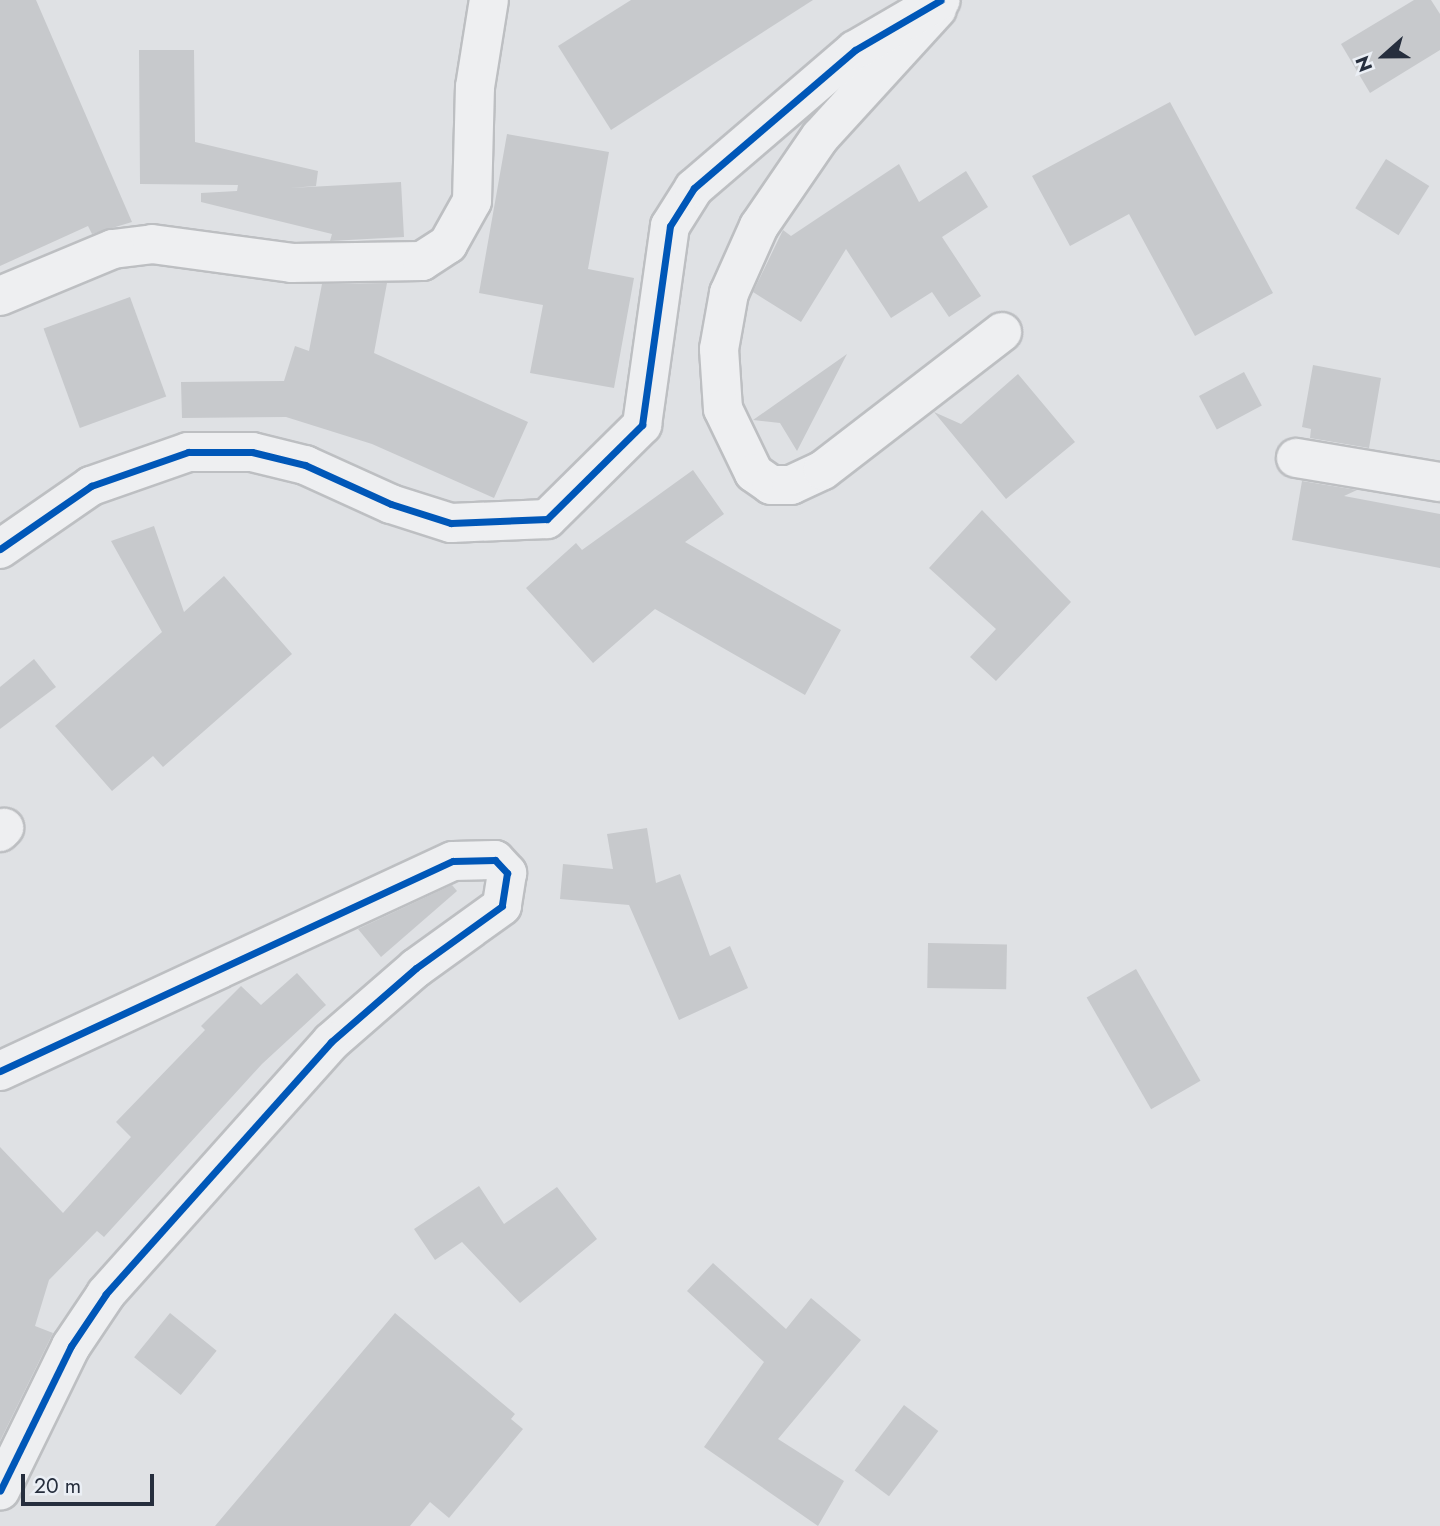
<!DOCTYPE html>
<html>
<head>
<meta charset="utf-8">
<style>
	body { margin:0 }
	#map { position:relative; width:1440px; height:1526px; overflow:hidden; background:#dfe1e4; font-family:Jost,sans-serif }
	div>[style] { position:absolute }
	.building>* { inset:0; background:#c7c9cc; transform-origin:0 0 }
	.roads { filter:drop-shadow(2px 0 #bdbfc2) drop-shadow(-2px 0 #bdbfc2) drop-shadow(0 2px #bdbfc2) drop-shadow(0 -2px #bdbfc2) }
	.minor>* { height:38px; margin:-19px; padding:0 19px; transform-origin:19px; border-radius:19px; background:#eeeff1 }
	.cycleway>* { height:7px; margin:-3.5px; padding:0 3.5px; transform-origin:3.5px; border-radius:3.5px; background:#0057b8 }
	span { translate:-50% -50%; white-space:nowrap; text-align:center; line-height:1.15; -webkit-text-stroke:7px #ebeff5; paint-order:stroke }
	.north { position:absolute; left:1349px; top:21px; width:70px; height:70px; -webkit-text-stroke:5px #ebeff5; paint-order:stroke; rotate:249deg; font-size:19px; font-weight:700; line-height:28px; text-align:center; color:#262e3d }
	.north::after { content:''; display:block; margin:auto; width:24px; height:32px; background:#262e3d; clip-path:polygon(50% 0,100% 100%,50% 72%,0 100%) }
	.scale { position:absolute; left:21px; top:1474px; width:133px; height:32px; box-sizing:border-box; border:4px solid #262e3d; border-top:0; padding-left:9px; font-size:21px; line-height:24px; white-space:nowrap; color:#262e3d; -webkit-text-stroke:5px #ebeff5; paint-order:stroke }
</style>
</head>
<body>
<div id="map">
	<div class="building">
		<div style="clip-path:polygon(0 0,36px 0,132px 222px,92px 234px,88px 226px,0 266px)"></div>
		<div style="clip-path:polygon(631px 0,813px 0,611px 130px,558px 46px)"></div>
		<div style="clip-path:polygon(1414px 0,1431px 0,1440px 14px,1440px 50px,1370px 93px,1341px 44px)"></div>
		<div style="clip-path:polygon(139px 50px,194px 50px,195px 142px,318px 171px,316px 186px,290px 188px,401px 182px,404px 237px,330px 241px,332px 234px,201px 202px,201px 193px,237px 191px,238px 185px,140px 184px)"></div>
		<div style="clip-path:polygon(1170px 102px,1273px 293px,1195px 336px,1129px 214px,1070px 246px,1032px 176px)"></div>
		<div style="clip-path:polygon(507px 134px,609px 152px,588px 269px,634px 278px,614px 388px,530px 373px,543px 305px,479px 293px)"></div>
		<div style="left:1386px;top:159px;width:51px;height:58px;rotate:32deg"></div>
		<div style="clip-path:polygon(899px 164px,919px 202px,966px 171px,988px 207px,942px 237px,981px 296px,949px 317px,932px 292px,891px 318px,846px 249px,801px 322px,753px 292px,783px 230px,791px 236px)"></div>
		<div style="clip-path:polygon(387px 283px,374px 353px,528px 422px,494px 498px,372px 444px,286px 417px,182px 418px,181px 382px,284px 381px,295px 346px,309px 351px,322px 284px)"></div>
		<div style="left:130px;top:297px;width:106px;height:92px;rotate:70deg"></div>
		<div style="clip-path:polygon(847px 354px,797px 451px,780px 423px,753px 420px)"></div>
		<div style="clip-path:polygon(1313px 365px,1381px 378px,1369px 448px,1310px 438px,1311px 429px,1302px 427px)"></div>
		<div style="left:1244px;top:372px;width:38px;height:51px;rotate:62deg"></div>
		<div style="clip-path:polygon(1018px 374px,1075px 442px,1006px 499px,934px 412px,961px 424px)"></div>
		<div style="clip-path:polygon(693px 470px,724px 514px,685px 542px,841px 630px,805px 695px,655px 609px,593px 663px,526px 588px,576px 543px,582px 550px)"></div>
		<div style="clip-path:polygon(1302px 481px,1357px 490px,1344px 496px,1440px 514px,1440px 568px,1292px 540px)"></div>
		<div style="clip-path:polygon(982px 510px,1071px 602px,996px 681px,970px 657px,996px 629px,929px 568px)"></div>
		<div style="clip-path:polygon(154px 526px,184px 612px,224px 576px,292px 654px,163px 767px,153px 756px,112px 791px,55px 726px,162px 632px,111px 541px)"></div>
		<div style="clip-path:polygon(34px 659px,56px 687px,0 729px,0 687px)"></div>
		<div style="clip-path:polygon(647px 828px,656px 883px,680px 874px,710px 956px,730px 946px,748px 988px,679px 1020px,629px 905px,560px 899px,563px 864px,613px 869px,607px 834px)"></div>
		<div style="clip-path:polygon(452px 885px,457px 891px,381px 957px,358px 929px)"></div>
		<div style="left:928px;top:943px;width:79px;height:45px;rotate:1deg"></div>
		<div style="left:1136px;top:969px;width:129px;height:57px;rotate:60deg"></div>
		<div style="clip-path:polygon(297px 973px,326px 1005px,262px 1064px,104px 1237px,97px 1231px,49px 1280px,35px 1326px,53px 1333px,0 1441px,0 1147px,63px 1213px,131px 1137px,116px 1122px,205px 1030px,201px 1026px,241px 986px,261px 1005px)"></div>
		<div style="clip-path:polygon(479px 1186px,504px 1224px,557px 1187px,597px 1239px,520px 1303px,462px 1242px,435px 1260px,414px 1229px)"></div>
		<div style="clip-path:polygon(713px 1263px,786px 1329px,811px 1298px,861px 1340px,778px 1439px,844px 1481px,818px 1526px,704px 1447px,764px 1362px,687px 1291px)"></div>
		<div style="left:170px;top:1313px;width:60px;height:57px;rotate:39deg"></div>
		<div style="clip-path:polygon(395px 1313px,515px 1414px,511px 1419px,523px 1429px,449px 1518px,430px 1502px,410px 1526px,215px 1526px)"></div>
		<div style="left:904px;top:1405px;width:43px;height:82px;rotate:37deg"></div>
	</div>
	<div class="roads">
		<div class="minor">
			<div style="left:937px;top:9px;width:173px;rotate:132.4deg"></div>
			<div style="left:820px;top:137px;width:108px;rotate:124.4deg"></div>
			<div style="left:759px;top:226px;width:73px;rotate:114.1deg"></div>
			<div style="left:729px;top:293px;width:57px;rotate:100.1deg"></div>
			<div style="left:719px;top:349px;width:60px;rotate:86.2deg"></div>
			<div style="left:723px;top:409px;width:71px;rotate:64.2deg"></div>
			<div style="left:754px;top:473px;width:21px;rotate:35deg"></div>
			<div style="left:771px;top:485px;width:20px"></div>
			<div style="left:791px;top:485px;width:35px;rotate:-25deg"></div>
			<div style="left:823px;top:470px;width:226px;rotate:-37.6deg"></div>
			<div style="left:0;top:296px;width:122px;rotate:-22.6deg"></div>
			<div style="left:113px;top:249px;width:39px;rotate:-7deg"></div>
			<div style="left:152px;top:244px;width:141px;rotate:7.7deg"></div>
			<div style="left:292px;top:263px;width:130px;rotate:-0.9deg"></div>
			<div style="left:422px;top:261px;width:31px;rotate:-33deg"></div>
			<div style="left:448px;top:244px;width:49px;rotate:-60.8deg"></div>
			<div style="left:472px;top:201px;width:114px;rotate:-88.5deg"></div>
			<div style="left:475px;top:87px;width:88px;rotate:-80.9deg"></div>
			<div style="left:1296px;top:458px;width:146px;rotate:9.5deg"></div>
			<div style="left:0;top:549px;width:111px;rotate:-34.7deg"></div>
			<div style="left:91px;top:486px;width:103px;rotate:-19.3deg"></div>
			<div style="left:188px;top:452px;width:64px"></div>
			<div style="left:252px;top:452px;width:55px;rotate:13.8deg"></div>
			<div style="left:305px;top:465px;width:94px;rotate:24.4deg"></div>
			<div style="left:391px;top:504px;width:63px;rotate:17.6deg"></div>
			<div style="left:451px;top:523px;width:96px;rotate:-2.4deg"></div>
			<div style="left:547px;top:519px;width:134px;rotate:-44.7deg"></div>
			<div style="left:642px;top:425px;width:201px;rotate:-82deg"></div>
			<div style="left:670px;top:226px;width:45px;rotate:-57.7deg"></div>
			<div style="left:694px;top:188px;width:212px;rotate:-40.6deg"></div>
			<div style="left:855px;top:50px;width:99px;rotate:-30.2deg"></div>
			<div style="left:0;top:832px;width:6px;rotate:-45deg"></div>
			<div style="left:0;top:1071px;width:499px;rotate:-24.9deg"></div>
			<div style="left:453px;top:861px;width:42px;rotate:-1.4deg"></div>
			<div style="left:495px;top:860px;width:18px;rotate:47deg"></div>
			<div style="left:507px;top:873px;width:33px;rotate:99deg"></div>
			<div style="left:502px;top:906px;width:106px;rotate:144.2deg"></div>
			<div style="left:416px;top:968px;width:113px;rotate:139deg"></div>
			<div style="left:331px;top:1042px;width:338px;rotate:131.8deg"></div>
			<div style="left:106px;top:1294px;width:63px;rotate:123.9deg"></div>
			<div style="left:71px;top:1346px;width:161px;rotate:116.1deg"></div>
		</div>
	</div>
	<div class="cycleway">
		<div style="left:0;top:549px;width:111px;rotate:-34.7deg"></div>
		<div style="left:91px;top:486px;width:103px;rotate:-19.3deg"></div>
		<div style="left:188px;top:452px;width:64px"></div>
		<div style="left:252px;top:452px;width:55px;rotate:13.8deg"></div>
		<div style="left:305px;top:465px;width:94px;rotate:24.4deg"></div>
		<div style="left:391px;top:504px;width:63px;rotate:17.6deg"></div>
		<div style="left:451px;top:523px;width:96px;rotate:-2.4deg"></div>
		<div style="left:547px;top:519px;width:134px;rotate:-44.7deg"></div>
		<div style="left:642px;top:425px;width:201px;rotate:-82deg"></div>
		<div style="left:670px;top:226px;width:45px;rotate:-57.7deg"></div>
		<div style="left:694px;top:188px;width:212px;rotate:-40.6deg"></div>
		<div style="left:855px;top:50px;width:99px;rotate:-30.2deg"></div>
		<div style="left:0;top:1071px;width:499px;rotate:-24.9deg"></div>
		<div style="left:453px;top:861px;width:42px;rotate:-1.4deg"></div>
		<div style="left:495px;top:860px;width:18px;rotate:47deg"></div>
		<div style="left:507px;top:873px;width:33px;rotate:99deg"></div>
		<div style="left:502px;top:906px;width:106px;rotate:144.2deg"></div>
		<div style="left:416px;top:968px;width:113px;rotate:139deg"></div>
		<div style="left:331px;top:1042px;width:338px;rotate:131.8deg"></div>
		<div style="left:106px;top:1294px;width:63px;rotate:123.9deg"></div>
		<div style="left:71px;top:1346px;width:161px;rotate:116.1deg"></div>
	</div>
	<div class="north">N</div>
	<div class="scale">20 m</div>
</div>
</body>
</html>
